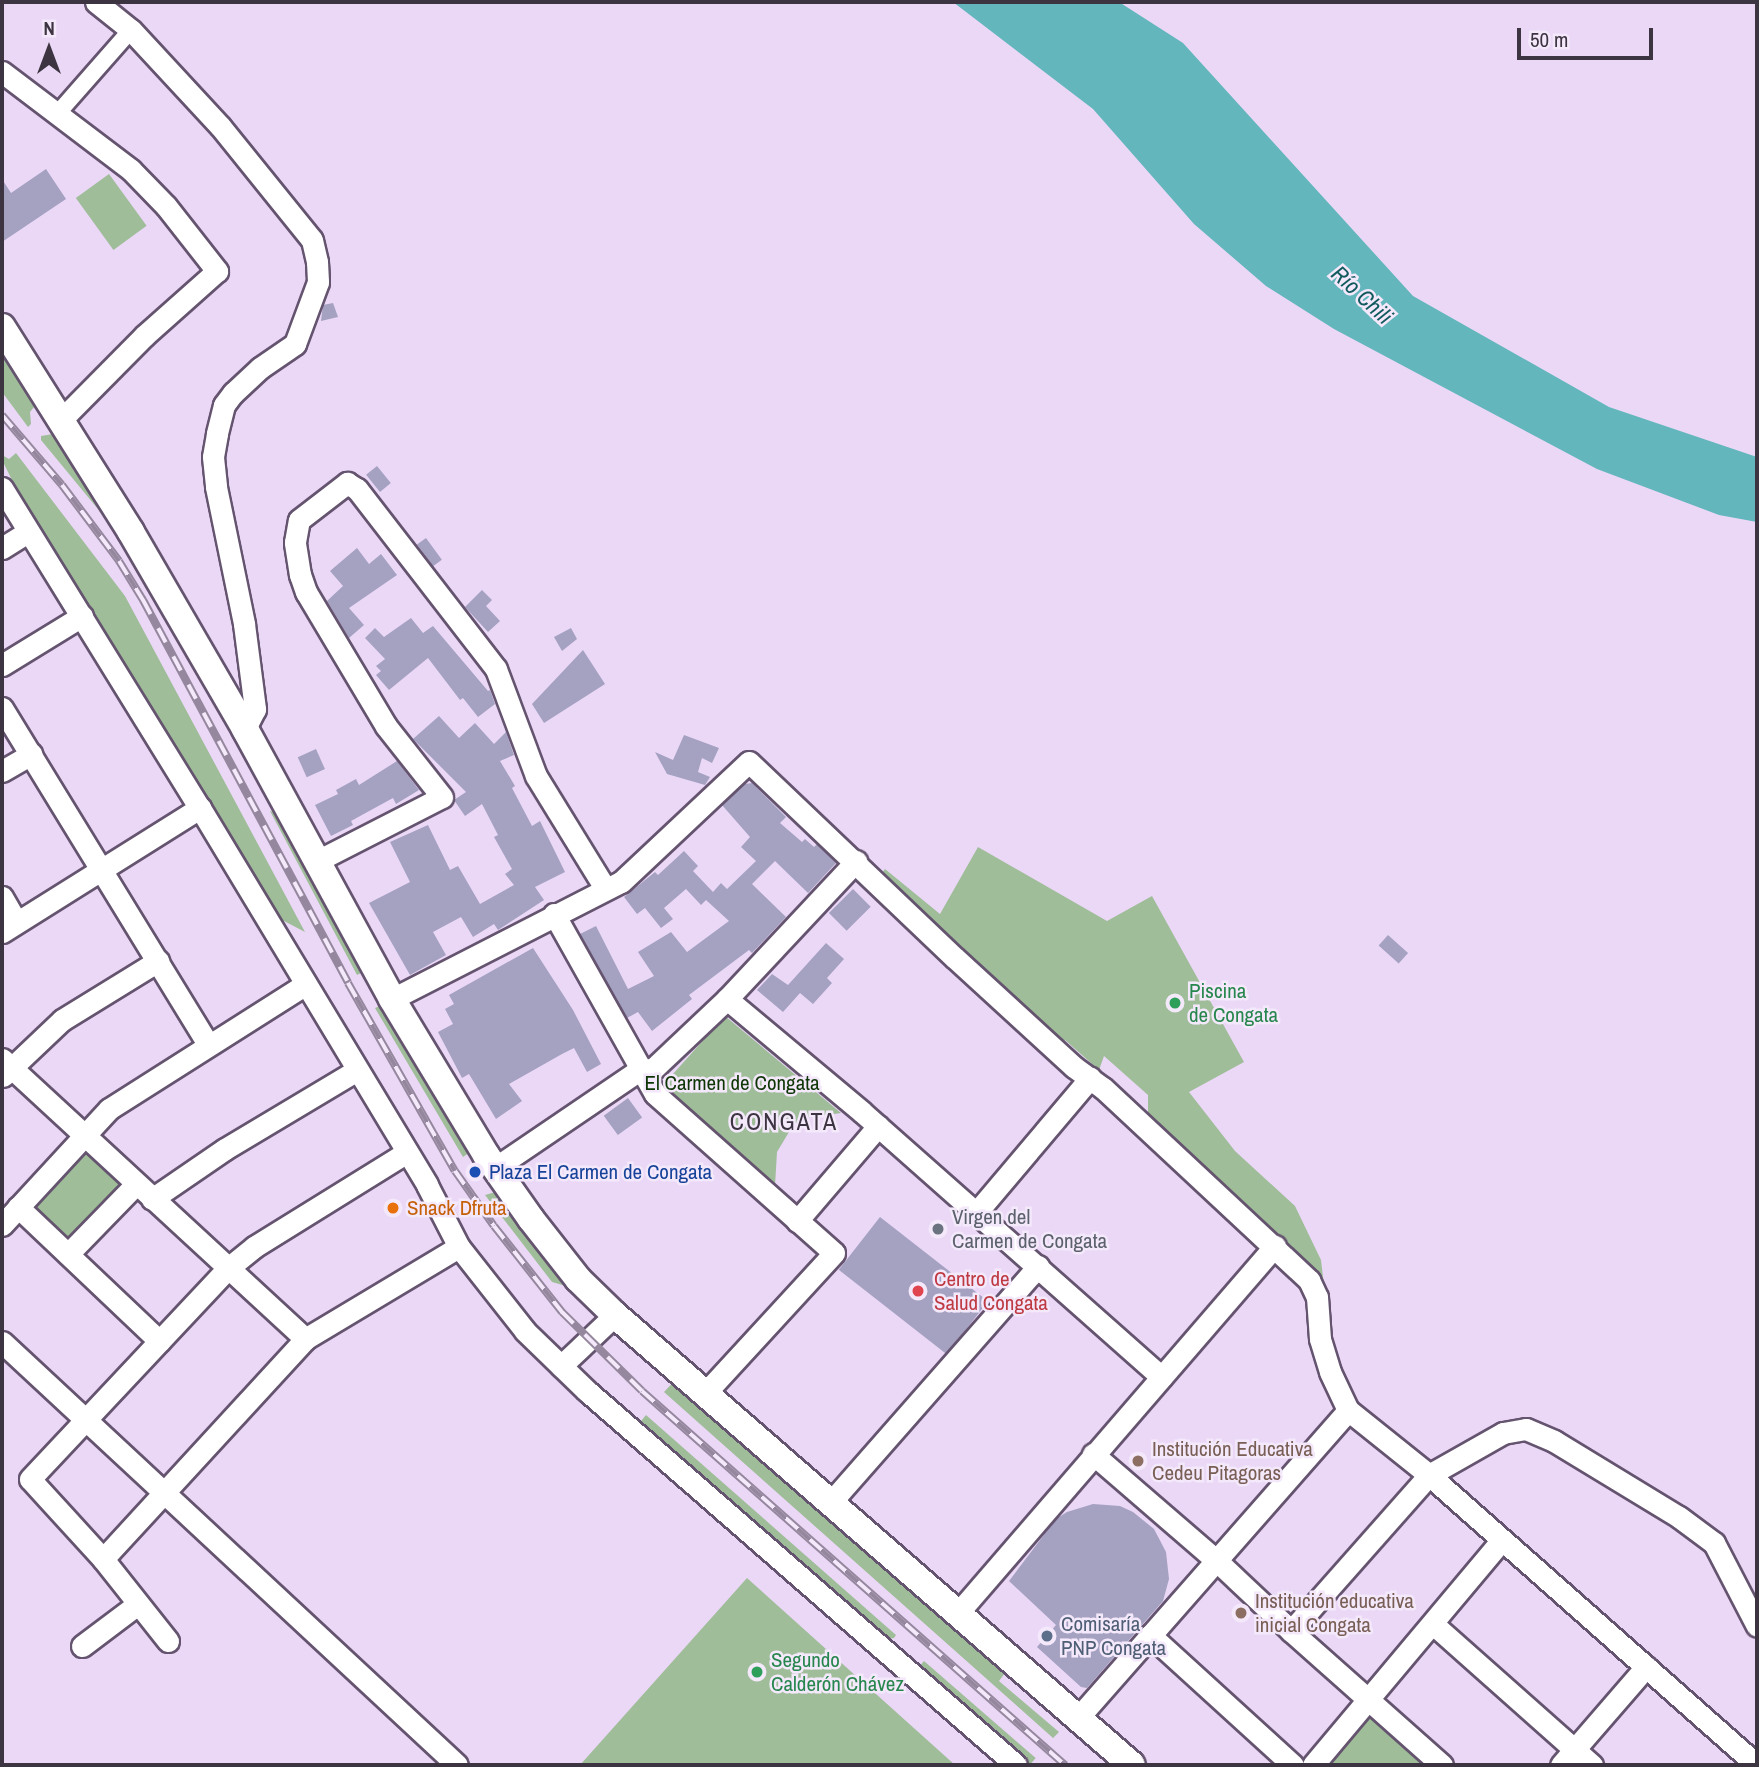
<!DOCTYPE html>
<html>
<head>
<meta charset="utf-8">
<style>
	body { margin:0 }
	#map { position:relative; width:1759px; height:1767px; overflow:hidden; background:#ebd8f7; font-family:"Archivo Narrow",sans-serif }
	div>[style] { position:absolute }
	.green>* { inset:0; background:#9fbd99; transform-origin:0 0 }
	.water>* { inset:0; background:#63b6bc }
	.building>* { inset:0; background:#a5a1c1; transform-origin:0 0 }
	.roads { filter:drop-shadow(2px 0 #65546f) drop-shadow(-2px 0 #65546f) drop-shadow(0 2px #65546f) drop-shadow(0 -2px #65546f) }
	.pedestrian>* { height:16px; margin:-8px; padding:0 8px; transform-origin:8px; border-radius:8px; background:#fff }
	.minor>* { height:21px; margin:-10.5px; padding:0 10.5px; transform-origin:10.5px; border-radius:10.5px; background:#fff }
	.tertiary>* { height:26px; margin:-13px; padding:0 13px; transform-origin:13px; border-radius:13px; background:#fff }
	.rail>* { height:8px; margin-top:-4px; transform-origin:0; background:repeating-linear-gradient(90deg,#f4e8fb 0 16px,#95879d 0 32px); box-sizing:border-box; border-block:2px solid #95879d }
	.dots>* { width:19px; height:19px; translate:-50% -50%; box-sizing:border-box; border:4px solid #f4e8fb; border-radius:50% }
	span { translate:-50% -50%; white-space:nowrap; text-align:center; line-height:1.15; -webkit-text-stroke:5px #f4e8fb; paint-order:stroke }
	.leisure-label { font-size:21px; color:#27864d }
	.left { translate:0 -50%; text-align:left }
	.park-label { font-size:21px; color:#0d3604 }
	.transit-label { font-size:21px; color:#164399 }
	.food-label { font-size:21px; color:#c56008 }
	.worship-label { font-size:21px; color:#5b616d }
	.health-label { font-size:21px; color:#be3a42 }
	.education-label { font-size:21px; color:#785e54 }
	.service-label { font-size:21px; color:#4e5e75 }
	.water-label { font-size:23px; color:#115a5e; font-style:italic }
	.quarter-label { font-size:24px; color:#3c3440; letter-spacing:2px }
	.frame { position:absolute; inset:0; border:4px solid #3c3440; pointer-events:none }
	.north { position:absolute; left:14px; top:14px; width:70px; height:70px; -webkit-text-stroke:5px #f4e8fb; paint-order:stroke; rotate:0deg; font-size:19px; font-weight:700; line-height:28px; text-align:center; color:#3c3440 }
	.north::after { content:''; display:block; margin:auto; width:24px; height:32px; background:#3c3440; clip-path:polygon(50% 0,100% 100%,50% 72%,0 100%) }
	.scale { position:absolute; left:1517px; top:28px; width:136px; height:32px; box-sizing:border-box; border:4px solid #3c3440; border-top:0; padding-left:9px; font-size:21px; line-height:24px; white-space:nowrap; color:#3c3440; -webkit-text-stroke:5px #f4e8fb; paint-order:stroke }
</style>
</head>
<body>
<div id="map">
	<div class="green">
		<div style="left:109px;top:174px;width:64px;height:41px;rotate:54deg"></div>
		<div style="clip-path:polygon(2px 344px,39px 401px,30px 412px,31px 424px,28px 427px,2px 392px)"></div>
		<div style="clip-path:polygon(59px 433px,116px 531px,41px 440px,41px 436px)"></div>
		<div style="clip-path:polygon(16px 453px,125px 596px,305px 932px,284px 921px,277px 922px,30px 516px,2px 460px,2px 455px,9px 459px)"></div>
		<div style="clip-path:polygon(270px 811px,279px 814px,365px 971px,357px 975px)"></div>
		<div style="clip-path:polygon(978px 847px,1107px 921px,1152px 896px,1244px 1062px,1189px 1092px,1235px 1151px,1295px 1206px,1321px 1260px,1325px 1294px,1244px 1206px,1148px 1114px,1148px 1095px,1104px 1056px,1099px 1070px,1065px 1040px,1060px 1046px,934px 928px,882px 873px,885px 869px,940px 914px)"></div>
		<div style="clip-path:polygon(384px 1004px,473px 1150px,463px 1157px,375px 1008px)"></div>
		<div style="clip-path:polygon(725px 1016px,841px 1113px,806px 1118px,789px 1132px,777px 1152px,775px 1186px,664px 1088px,664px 1084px)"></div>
		<div style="left:84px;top:1147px;width:55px;height:81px;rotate:42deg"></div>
		<div style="clip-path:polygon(499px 1191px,568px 1283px,566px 1286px,552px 1282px,485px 1195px)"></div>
		<div style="clip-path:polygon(677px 1378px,1008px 1669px,999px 1681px,1059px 1732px,1053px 1738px,664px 1392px)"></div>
		<div style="clip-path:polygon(646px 1415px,896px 1635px,894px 1638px,883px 1640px,637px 1426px)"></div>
		<div style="clip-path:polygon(747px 1578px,955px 1765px,580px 1765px)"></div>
		<div style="left:924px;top:1661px;width:148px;height:9px;rotate:41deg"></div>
		<div style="clip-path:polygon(1370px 1711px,1433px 1765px,1323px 1765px)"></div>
	</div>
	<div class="water">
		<div style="clip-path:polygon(953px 2px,1119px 2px,1183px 43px,1413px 296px,1609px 407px,1757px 457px,1757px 522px,1719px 515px,1597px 469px,1334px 329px,1266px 286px,1194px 224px,1093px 109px)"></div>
	</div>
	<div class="building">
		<div style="clip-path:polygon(46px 169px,66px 199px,2px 242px,2px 179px,11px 193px)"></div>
		<div style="clip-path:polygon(333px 303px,338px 317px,321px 321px,323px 305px)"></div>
		<div style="left:377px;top:466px;width:22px;height:14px;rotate:51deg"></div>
		<div style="left:426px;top:538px;width:27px;height:11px;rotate:54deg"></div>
		<div style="clip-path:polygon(357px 548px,369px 564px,381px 554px,397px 575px,349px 608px,364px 625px,349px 638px,327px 601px,343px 586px,330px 571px)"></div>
		<div style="clip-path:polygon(482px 590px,492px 600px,486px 606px,500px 621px,488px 632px,465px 607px)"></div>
		<div style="clip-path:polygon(411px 618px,423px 633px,433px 626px,488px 691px,490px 690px,495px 704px,478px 717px,463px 698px,460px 700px,428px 658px,389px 690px,376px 675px,381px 671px,376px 666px,385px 659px,365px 638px,375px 628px,384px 637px)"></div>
		<div style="clip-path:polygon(571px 628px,577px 639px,562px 651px,554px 637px)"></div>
		<div style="clip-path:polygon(583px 650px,605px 684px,544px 723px,532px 704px)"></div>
		<div style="clip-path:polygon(439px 716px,459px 738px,475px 723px,494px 744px,506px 732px,514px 755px,500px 761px,515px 786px,512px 788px,532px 826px,540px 821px,565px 872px,535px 887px,544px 900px,498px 930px,494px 924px,473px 937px,461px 917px,433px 932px,446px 955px,410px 975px,369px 903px,410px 882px,390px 842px,428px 825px,450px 870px,458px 866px,480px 904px,514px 885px,505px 874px,512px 869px,494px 837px,498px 835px,482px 804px,465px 816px,454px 800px,466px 792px,413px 739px)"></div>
		<div style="clip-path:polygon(684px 735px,719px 748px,712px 763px,702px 758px,698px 772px,710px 777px,705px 785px,667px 774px,655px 752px,673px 760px)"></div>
		<div style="left:316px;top:749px;width:22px;height:20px;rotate:66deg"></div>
		<div style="clip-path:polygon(397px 761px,419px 790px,396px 804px,393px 798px,351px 821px,353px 825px,331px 836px,315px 805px,338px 794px,336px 790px,356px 779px,359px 785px)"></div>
		<div style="clip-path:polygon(752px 783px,786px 817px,780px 823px,802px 842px,805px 839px,814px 847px,817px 844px,836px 863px,808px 893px,775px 861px,752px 884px,786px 917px,752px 953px,749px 950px,689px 995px,692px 999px,652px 1031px,638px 1012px,627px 1018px,580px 934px,596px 926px,628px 989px,654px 976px,638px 952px,671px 932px,687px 952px,729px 921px,706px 900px,701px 905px,686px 889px,664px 908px,673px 919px,661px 928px,645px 908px,637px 914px,624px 897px,655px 872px,658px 875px,684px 851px,698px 866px,693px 871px,713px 892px,721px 883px,727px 889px,756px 861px,741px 847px,750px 837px,722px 805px,745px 784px)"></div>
		<div style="left:853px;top:889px;width:25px;height:34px;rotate:45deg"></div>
		<div style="left:1388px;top:935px;width:27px;height:14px;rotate:42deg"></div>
		<div style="clip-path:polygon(826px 943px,844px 959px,827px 978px,832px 983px,813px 1004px,800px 993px,783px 1012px,757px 990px,772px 974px,788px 985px)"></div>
		<div style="clip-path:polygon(533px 948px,573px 1010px,601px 1064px,587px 1072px,574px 1048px,562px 1054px,509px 1084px,522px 1101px,496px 1119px,469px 1074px,462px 1078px,438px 1032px,453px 1024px,445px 1009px,454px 1004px,449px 995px)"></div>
		<div style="left:628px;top:1098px;width:24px;height:30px;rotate:54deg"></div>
		<div style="left:880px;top:1217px;width:137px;height:67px;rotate:38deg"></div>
		<div style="clip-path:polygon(1093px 1504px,1120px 1506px,1133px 1512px,1154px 1529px,1166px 1552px,1169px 1579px,1163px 1601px,1087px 1688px,1081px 1687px,1037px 1647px,1056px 1625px,1009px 1581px,1056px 1519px,1067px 1512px)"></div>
	</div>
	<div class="roads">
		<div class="pedestrian">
			<div style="left:58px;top:113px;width:111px;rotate:-48.7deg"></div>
		</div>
		<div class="minor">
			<div style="left:96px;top:2px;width:45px;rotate:38.7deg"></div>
			<div style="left:131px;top:30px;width:131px;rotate:47.2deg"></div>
			<div style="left:220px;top:126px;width:146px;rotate:51.1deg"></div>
			<div style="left:312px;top:240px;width:23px;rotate:77deg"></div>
			<div style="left:317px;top:262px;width:20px;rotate:87deg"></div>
			<div style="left:318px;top:282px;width:66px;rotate:110.4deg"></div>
			<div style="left:295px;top:344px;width:42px;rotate:145.6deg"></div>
			<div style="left:260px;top:368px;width:37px;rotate:137deg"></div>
			<div style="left:233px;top:393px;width:15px;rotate:127deg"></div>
			<div style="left:224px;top:405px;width:30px;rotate:104deg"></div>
			<div style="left:217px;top:434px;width:23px;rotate:100deg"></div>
			<div style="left:213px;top:457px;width:30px;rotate:84deg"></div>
			<div style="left:216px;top:487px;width:140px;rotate:78.4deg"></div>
			<div style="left:244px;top:624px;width:86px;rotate:82.6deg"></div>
			<div style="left:255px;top:709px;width:22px;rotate:117deg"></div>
			<div style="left:2px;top:72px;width:162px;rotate:37.2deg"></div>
			<div style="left:131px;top:170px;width:50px;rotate:45.8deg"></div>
			<div style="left:166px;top:206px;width:83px;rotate:51.9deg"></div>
			<div style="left:217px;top:271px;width:98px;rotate:138.3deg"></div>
			<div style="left:144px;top:336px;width:118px;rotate:134.7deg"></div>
			<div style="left:2px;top:488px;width:376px;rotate:58.3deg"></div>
			<div style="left:200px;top:808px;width:440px;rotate:58.9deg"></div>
			<div style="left:427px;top:1185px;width:70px;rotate:62.7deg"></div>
			<div style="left:459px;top:1247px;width:107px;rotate:51.8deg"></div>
			<div style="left:525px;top:1331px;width:86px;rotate:44.1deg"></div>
			<div style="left:587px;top:1391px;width:569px;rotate:41.08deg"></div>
			<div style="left:2px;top:548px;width:31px;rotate:-32deg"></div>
			<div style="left:2px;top:665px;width:94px;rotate:-31.5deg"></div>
			<div style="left:2px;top:708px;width:394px;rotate:58.5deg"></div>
			<div style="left:2px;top:771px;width:34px;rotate:-30deg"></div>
			<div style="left:317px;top:861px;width:140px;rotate:-27.1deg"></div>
			<div style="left:442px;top:797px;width:90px;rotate:-128.3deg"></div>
			<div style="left:386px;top:726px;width:156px;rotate:-120.8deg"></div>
			<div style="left:306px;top:592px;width:18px;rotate:-109deg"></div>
			<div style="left:300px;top:575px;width:33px;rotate:-99deg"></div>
			<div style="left:295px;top:542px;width:22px;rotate:-80deg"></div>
			<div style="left:299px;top:520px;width:61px;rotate:-37.6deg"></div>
			<div style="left:347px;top:483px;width:12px;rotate:31deg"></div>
			<div style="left:357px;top:489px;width:227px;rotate:52.3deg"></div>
			<div style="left:496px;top:669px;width:114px;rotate:69.5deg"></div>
			<div style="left:536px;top:776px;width:132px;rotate:58.4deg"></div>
			<div style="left:2px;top:897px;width:28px;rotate:60deg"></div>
			<div style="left:554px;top:914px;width:206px;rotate:60.7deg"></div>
			<div style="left:655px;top:1094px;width:239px;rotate:41.6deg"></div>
			<div style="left:834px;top:1253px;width:189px;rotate:132.6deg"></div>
			<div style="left:2px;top:932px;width:234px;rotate:-32.1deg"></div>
			<div style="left:392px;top:999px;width:257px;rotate:-27.1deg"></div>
			<div style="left:621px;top:882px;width:175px;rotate:-43.2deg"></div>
			<div style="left:749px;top:762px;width:284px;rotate:43.6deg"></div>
			<div style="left:955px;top:958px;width:161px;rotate:42.5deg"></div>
			<div style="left:1074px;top:1067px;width:36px;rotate:36deg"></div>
			<div style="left:1103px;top:1088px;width:282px;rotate:43deg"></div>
			<div style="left:1309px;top:1280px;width:19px;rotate:65deg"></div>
			<div style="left:1317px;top:1297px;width:42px;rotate:85.9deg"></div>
			<div style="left:1320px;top:1339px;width:34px;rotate:73deg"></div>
			<div style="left:1330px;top:1372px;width:42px;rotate:64.7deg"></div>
			<div style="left:1348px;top:1410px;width:104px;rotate:38.7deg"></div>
			<div style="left:1429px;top:1475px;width:438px;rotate:41.5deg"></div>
			<div style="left:727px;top:999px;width:176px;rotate:39.9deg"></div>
			<div style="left:862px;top:1112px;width:400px;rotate:41.5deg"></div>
			<div style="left:2px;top:1059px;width:413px;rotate:42.7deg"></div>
			<div style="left:3px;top:1076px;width:81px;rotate:-43.5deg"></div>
			<div style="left:62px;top:1020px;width:113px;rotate:-31.6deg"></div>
			<div style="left:495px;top:1168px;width:174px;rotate:-34.2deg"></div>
			<div style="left:639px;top:1070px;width:14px;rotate:-4deg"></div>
			<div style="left:653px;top:1069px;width:102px;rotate:-43.4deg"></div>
			<div style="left:727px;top:999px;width:189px;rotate:-46.9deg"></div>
			<div style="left:152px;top:1199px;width:88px;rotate:-34.4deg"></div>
			<div style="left:225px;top:1149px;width:154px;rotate:-30.9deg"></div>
			<div style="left:18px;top:1207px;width:195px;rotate:43.5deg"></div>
			<div style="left:976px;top:1213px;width:177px;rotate:-49.8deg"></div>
			<div style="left:797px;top:1221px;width:125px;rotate:-49.5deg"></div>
			<div style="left:2px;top:1225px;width:158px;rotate:-47.3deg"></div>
			<div style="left:109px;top:1109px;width:233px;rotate:-32.4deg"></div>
			<div style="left:68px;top:1254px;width:98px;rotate:-45.8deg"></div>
			<div style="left:2px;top:1342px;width:621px;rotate:42.91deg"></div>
			<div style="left:561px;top:1366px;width:74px;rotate:-43.4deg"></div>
			<div style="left:1093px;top:1454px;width:162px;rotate:40.8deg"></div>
			<div style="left:1216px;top:1560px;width:103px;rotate:43.4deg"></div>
			<div style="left:1291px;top:1631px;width:202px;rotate:41.6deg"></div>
			<div style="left:831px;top:1502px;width:314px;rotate:-48.7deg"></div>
			<div style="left:103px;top:1559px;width:299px;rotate:-47.4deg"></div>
			<div style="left:305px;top:1339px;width:179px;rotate:-30.9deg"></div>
			<div style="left:958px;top:1613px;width:485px;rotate:-49.2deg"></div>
			<div style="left:1433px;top:1624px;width:213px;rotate:41.6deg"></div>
			<div style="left:1291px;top:1631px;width:208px;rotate:-48.5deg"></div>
			<div style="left:1429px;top:1475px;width:85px;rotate:-29.6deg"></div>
			<div style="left:1503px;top:1433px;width:23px;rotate:-10deg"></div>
			<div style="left:1526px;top:1429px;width:30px;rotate:23deg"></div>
			<div style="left:1554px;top:1441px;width:146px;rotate:31.3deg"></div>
			<div style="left:1679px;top:1517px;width:44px;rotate:36.6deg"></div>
			<div style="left:1714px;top:1543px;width:93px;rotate:62.6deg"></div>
			<div style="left:1150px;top:1635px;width:193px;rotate:42.3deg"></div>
			<div style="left:168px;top:1641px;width:105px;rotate:-128.4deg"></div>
			<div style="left:103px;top:1559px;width:108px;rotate:-132.4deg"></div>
			<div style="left:30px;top:1479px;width:288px;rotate:-46.8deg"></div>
			<div style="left:227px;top:1269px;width:35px;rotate:-39deg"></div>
			<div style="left:254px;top:1247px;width:180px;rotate:-31.8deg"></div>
			<div style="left:82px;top:1646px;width:70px;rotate:-36.9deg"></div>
			<div style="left:1077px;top:1719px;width:411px;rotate:-48.7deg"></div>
			<div style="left:1313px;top:1765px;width:292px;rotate:-50deg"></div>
			<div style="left:1561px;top:1765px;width:130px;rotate:-49.1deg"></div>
		</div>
		<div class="tertiary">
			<div style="left:2px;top:327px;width:242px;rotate:57.8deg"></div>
			<div style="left:131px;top:532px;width:228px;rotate:59.9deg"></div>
			<div style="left:245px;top:729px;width:307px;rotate:61.4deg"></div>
			<div style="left:392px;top:999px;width:182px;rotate:58.9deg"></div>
			<div style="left:486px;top:1155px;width:78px;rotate:54.9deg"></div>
			<div style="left:531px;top:1219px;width:76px;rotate:51.9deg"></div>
			<div style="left:578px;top:1279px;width:52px;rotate:44.2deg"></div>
			<div style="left:615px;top:1315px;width:685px;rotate:41.04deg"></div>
		</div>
	</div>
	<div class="rail">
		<div style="left:2px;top:415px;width:92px;rotate:49.4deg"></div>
		<div style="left:62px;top:485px;width:95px;rotate:53.1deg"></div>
		<div style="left:119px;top:561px;width:46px;rotate:58.4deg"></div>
		<div style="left:143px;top:600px;width:434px;rotate:61.8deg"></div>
		<div style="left:348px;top:983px;width:216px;rotate:60.4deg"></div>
		<div style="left:455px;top:1171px;width:67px;rotate:54.7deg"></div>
		<div style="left:494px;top:1226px;width:110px;rotate:51.7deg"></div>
		<div style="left:562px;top:1312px;width:112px;rotate:44.6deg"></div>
		<div style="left:642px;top:1391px;width:565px;rotate:41.48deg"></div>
	</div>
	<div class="dots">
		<div style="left:1175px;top:1003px;background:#2e9e5b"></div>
		<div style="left:475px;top:1172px;background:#1a4fb4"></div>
		<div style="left:393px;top:1208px;background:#e8710a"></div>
		<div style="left:938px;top:1229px;background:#6b7280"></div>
		<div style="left:918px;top:1291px;background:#e0444e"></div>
		<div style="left:1138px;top:1461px;background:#8d6e63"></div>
		<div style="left:1241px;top:1613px;background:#8d6e63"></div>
		<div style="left:1047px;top:1636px;background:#5c6f8a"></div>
		<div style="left:757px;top:1672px;background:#2e9e5b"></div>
	</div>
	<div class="leisure-label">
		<span class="left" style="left:1189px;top:1003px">Piscina<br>de Congata</span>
		<span class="left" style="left:771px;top:1672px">Segundo<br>Calderón Chávez</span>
	</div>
	<div class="park-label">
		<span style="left:732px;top:1083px">El Carmen de Congata</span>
	</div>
	<div class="transit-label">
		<span class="left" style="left:489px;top:1172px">Plaza El Carmen de Congata</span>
	</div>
	<div class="food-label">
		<span class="left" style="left:407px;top:1208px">Snack Dfruta</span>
	</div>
	<div class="worship-label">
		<span class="left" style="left:952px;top:1229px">Virgen del<br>Carmen de Congata</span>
	</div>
	<div class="health-label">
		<span class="left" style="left:934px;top:1291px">Centro de<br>Salud Congata</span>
	</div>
	<div class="education-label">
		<span class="left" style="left:1152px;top:1461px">Institución Educativa<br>Cedeu Pitagoras</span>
		<span class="left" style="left:1255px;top:1613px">Institución educativa<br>inicial Congata</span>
	</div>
	<div class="service-label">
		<span class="left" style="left:1061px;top:1636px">Comisaría<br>PNP Congata</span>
	</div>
	<div class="water-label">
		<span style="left:1362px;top:295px;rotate:43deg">Río Chili</span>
	</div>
	<div class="quarter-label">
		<span style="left:784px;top:1122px">CONGATA</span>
	</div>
	<div class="frame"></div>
	<div class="north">N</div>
	<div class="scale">50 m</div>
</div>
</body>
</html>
